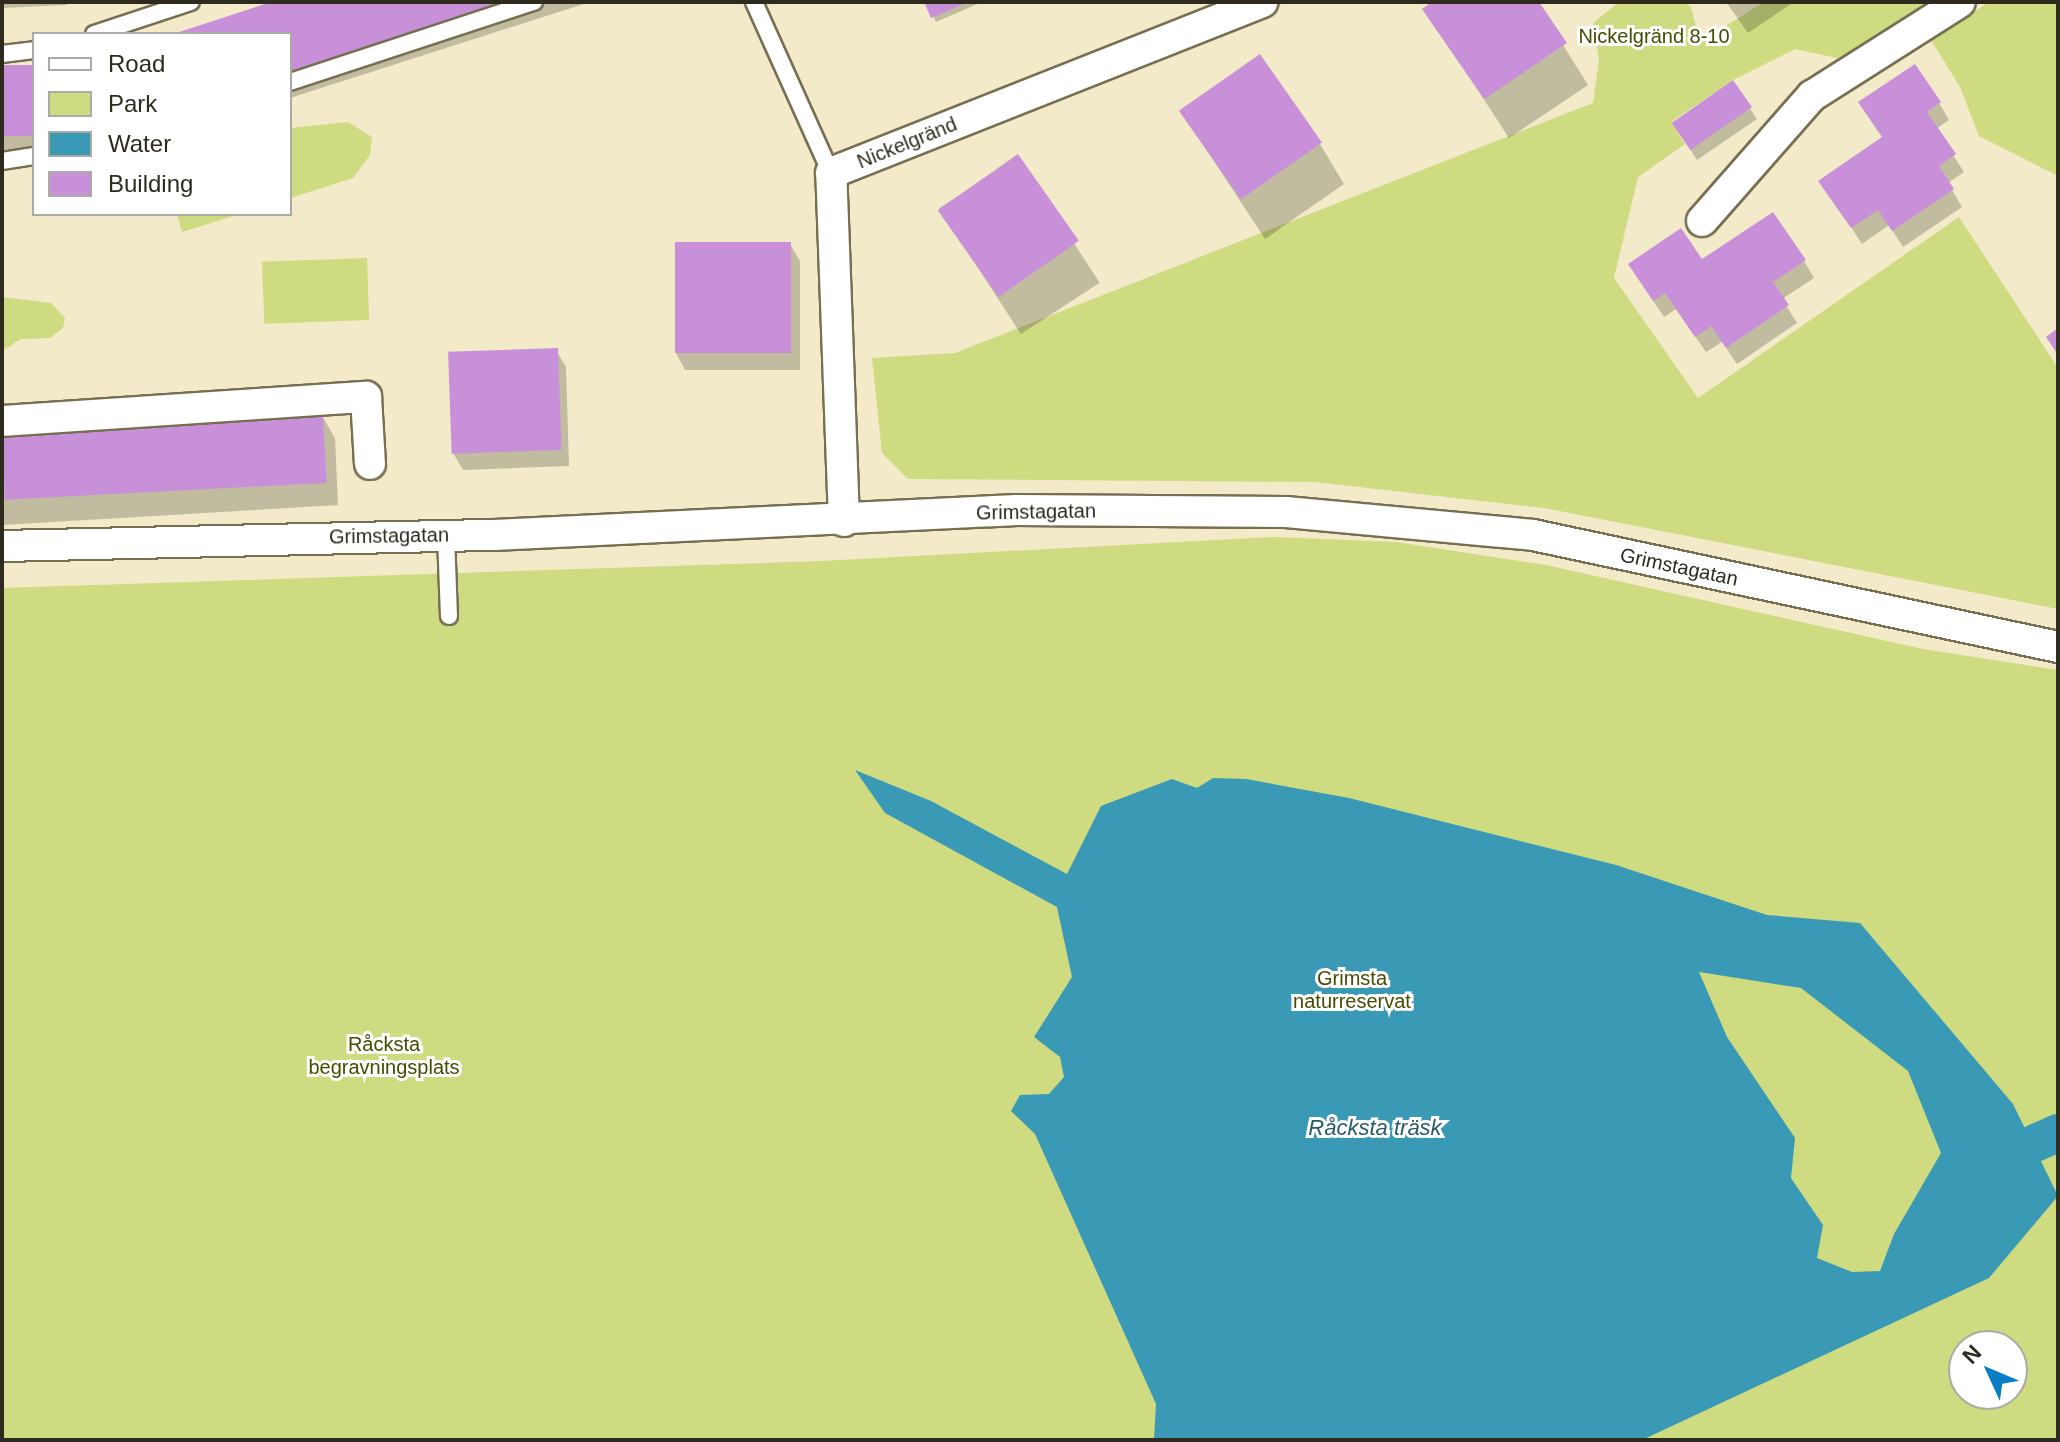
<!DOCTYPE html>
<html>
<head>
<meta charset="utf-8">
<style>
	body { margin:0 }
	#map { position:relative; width:2060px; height:1442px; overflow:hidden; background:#f2eac9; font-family:Helvetica,sans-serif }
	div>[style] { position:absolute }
	.green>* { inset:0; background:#cfdb81; transform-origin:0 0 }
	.water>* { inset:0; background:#3a99b5 }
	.shadow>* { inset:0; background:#0003; transform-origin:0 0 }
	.canal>* { height:38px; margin:-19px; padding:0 19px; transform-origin:19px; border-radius:19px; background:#3a99b5 }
	.building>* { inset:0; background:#c990da; transform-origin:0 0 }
	.roads { filter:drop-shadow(2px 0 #776f52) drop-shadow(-2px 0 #776f52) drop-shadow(0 2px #776f52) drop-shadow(0 -2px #776f52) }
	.lane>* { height:16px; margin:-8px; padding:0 8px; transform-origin:8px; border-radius:8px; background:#fff }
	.street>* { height:30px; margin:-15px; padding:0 15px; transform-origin:15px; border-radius:15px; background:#fff }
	span { translate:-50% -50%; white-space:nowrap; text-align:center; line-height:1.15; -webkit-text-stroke:6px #fff; paint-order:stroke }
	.park-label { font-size:20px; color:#464c00 }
	.street-label { font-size:20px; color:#2e2b1e }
	.water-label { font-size:22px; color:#275b6a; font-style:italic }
	.frame { position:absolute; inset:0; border:4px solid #2e2b1e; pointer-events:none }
	.legend { position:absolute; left:32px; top:32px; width:260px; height:184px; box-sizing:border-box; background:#fff; border:2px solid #abaaa5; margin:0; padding:10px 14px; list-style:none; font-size:24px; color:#2e2b1e }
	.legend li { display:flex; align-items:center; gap:16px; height:40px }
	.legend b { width:40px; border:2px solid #abaaa5 }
	.north { position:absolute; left:1948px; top:1330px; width:80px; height:80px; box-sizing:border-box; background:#fff; border:2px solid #abaaa5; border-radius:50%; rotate:314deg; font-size:22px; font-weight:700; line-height:32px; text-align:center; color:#2e2b1e }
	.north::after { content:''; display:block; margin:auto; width:28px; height:36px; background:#097ec7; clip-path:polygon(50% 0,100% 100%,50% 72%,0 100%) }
</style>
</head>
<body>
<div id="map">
	<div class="green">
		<div style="clip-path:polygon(1619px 2px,1684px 2px,1691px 7px,1700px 42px,1764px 2px,1938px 2px,1871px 46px,1842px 59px,1795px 49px,1733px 80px,1671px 122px,1685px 144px,1638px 177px,1614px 278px,1698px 398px,1959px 217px,2058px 368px,2058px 609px,1544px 508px,1315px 482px,908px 479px,882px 453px,872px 358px,955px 353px,1593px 103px,1599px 60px,1593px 23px)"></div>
		<div style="clip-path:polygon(1989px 2px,2058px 2px,2058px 176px,1979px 136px,1960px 87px,1931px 40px)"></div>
		<div style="clip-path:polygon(348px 122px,372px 137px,370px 155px,353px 178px,290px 198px,290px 128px)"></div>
		<div style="clip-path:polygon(177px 214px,240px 214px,182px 232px)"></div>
		<div style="left:367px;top:258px;width:62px;height:105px;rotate:88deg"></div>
		<div style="clip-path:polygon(2px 297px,51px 303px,65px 318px,63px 328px,50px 338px,21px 339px,2px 351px)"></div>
		<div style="clip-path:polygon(evenodd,1274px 537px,1396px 542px,1546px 565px,1923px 649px,2058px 670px,2058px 1440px,2px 1440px,2px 588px,821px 561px,1274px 537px,1964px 1346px,2012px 1346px,2012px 1394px,1964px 1394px,1964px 1346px)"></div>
	</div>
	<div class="water">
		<div style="clip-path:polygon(evenodd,855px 770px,931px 801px,1067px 874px,1101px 806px,1172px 779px,1197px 788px,1213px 778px,1246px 779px,1349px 798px,1616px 865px,1767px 915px,1860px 923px,2013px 1104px,2058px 1196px,1989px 1278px,1642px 1440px,1154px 1440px,1156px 1404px,1035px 1134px,1011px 1111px,1020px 1095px,1049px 1094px,1064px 1077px,1060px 1057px,1034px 1037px,1072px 977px,1057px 907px,885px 813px,855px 770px,1699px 972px,1801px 988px,1908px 1071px,1941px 1153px,1894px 1234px,1880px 1271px,1852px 1272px,1817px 1258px,1823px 1225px,1791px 1178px,1795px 1138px,1727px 1037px,1699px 972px)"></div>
	</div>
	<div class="shadow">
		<div style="clip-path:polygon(2px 2px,67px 2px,67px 5px,2px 8px)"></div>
		<div style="clip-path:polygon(277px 2px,590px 2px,290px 98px,290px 34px,178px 34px)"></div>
		<div style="clip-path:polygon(927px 2px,982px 2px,936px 22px)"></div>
		<div style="clip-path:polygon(1436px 2px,1536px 2px,1588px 85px,1509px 138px,1425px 9px)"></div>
		<div style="clip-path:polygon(1726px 2px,1794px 2px,1748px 33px)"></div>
		<div style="left:34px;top:67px;width:93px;height:32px;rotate:90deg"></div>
		<div style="clip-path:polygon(1733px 83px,1757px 119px,1697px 160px,1680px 134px)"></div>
		<div style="clip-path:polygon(1939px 103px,1949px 120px,1936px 129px,1964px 172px,1948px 183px,1962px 207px,1903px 247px,1889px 225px,1862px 244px,1821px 181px)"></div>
		<div style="clip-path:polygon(1181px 111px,1320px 144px,1344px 184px,1265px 239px)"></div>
		<div style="left:1018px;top:157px;width:150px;height:94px;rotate:57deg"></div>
		<div style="clip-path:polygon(790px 244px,800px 261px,800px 370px,685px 370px,676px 353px)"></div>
		<div style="clip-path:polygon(1804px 261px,1814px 278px,1782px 299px,1797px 323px,1737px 364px,1722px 342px,1706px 352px,1676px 309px,1664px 317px,1640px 281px,1702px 262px)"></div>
		<div style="clip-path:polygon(556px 350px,566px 367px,569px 466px,463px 470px,453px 453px)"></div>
		<div style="clip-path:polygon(322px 416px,335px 438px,338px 505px,2px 525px,2px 434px)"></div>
	</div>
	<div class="canal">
		<div style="left:2033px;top:1144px;width:27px;rotate:-24deg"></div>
	</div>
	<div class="building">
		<div style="clip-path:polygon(271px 2px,507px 2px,507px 3px,290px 72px,290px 34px,173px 34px)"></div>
		<div style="clip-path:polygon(924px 2px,969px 2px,931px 18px)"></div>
		<div style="clip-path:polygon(1432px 2px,1539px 2px,1567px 43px,1484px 99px,1422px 9px)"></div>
		<div style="left:1260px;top:54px;width:108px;height:99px;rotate:55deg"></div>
		<div style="clip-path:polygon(1915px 64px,1941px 102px,1927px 112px,1956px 154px,1939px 166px,1954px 189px,1892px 231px,1878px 210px,1851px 228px,1818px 181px,1882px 137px,1858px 102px)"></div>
		<div style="left:34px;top:65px;width:71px;height:32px;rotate:90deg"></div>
		<div style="left:1733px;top:80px;width:33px;height:75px;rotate:55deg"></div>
		<div style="left:1018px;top:154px;width:106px;height:98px;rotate:55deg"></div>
		<div style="clip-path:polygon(1773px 212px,1806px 260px,1773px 282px,1789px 305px,1726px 348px,1711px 326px,1695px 337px,1665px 293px,1653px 301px,1628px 264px,1681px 228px,1702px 259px)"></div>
		<div style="left:675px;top:242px;width:116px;height:111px"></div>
		<div style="clip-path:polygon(2058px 328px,2058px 355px,2046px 337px)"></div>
		<div style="left:558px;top:348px;width:102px;height:110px;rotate:88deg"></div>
		<div style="left:323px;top:414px;width:69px;height:322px;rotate:87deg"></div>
	</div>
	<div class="roads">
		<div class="lane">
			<div style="left:754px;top:2px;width:188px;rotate:65.8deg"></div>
			<div style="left:94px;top:34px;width:102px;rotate:-18.3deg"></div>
			<div style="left:2px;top:54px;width:32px;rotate:-7deg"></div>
			<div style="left:290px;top:82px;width:257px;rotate:-18.2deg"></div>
			<div style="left:2px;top:161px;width:32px;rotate:-9deg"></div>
			<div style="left:446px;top:535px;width:81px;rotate:87.9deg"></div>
		</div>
		<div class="street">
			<div style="left:1702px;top:221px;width:167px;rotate:-48.7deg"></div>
			<div style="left:1812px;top:96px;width:175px;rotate:-32.4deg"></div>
			<div style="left:2px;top:421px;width:365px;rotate:-3.8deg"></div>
			<div style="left:366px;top:397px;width:67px;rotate:86.6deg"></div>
			<div style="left:844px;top:521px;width:348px;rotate:-92.1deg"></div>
			<div style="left:831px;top:173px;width:464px;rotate:-21.6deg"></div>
			<div style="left:2px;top:546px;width:492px;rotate:-1.3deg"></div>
			<div style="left:494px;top:535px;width:524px;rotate:-2.74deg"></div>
			<div style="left:1017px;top:510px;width:269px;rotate:0.4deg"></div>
			<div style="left:1286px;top:512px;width:248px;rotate:5.3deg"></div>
			<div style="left:1533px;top:535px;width:537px;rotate:12.04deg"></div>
		</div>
	</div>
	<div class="park-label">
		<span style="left:1654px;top:36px">Nickelgränd 8-10</span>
		<span style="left:1352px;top:990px">Grimsta<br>naturreservat</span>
		<span style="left:384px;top:1056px">Råcksta<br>begravningsplats</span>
	</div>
	<div class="street-label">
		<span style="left:907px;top:143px;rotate:-22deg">Nickelgränd</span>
		<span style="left:1036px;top:512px;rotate:-1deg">Grimstagatan</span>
		<span style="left:389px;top:536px;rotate:-1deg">Grimstagatan</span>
		<span style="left:1679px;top:567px;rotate:12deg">Grimstagatan</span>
	</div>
	<div class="water-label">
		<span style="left:1375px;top:1128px">Råcksta träsk</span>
	</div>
	<div class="frame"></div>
	<ul class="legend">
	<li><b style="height:10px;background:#fff"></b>Road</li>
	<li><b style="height:22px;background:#cfdb81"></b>Park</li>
	<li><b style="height:22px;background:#3a99b5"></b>Water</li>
	<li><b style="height:22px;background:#c990da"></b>Building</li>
	</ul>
	<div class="north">N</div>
</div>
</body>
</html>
